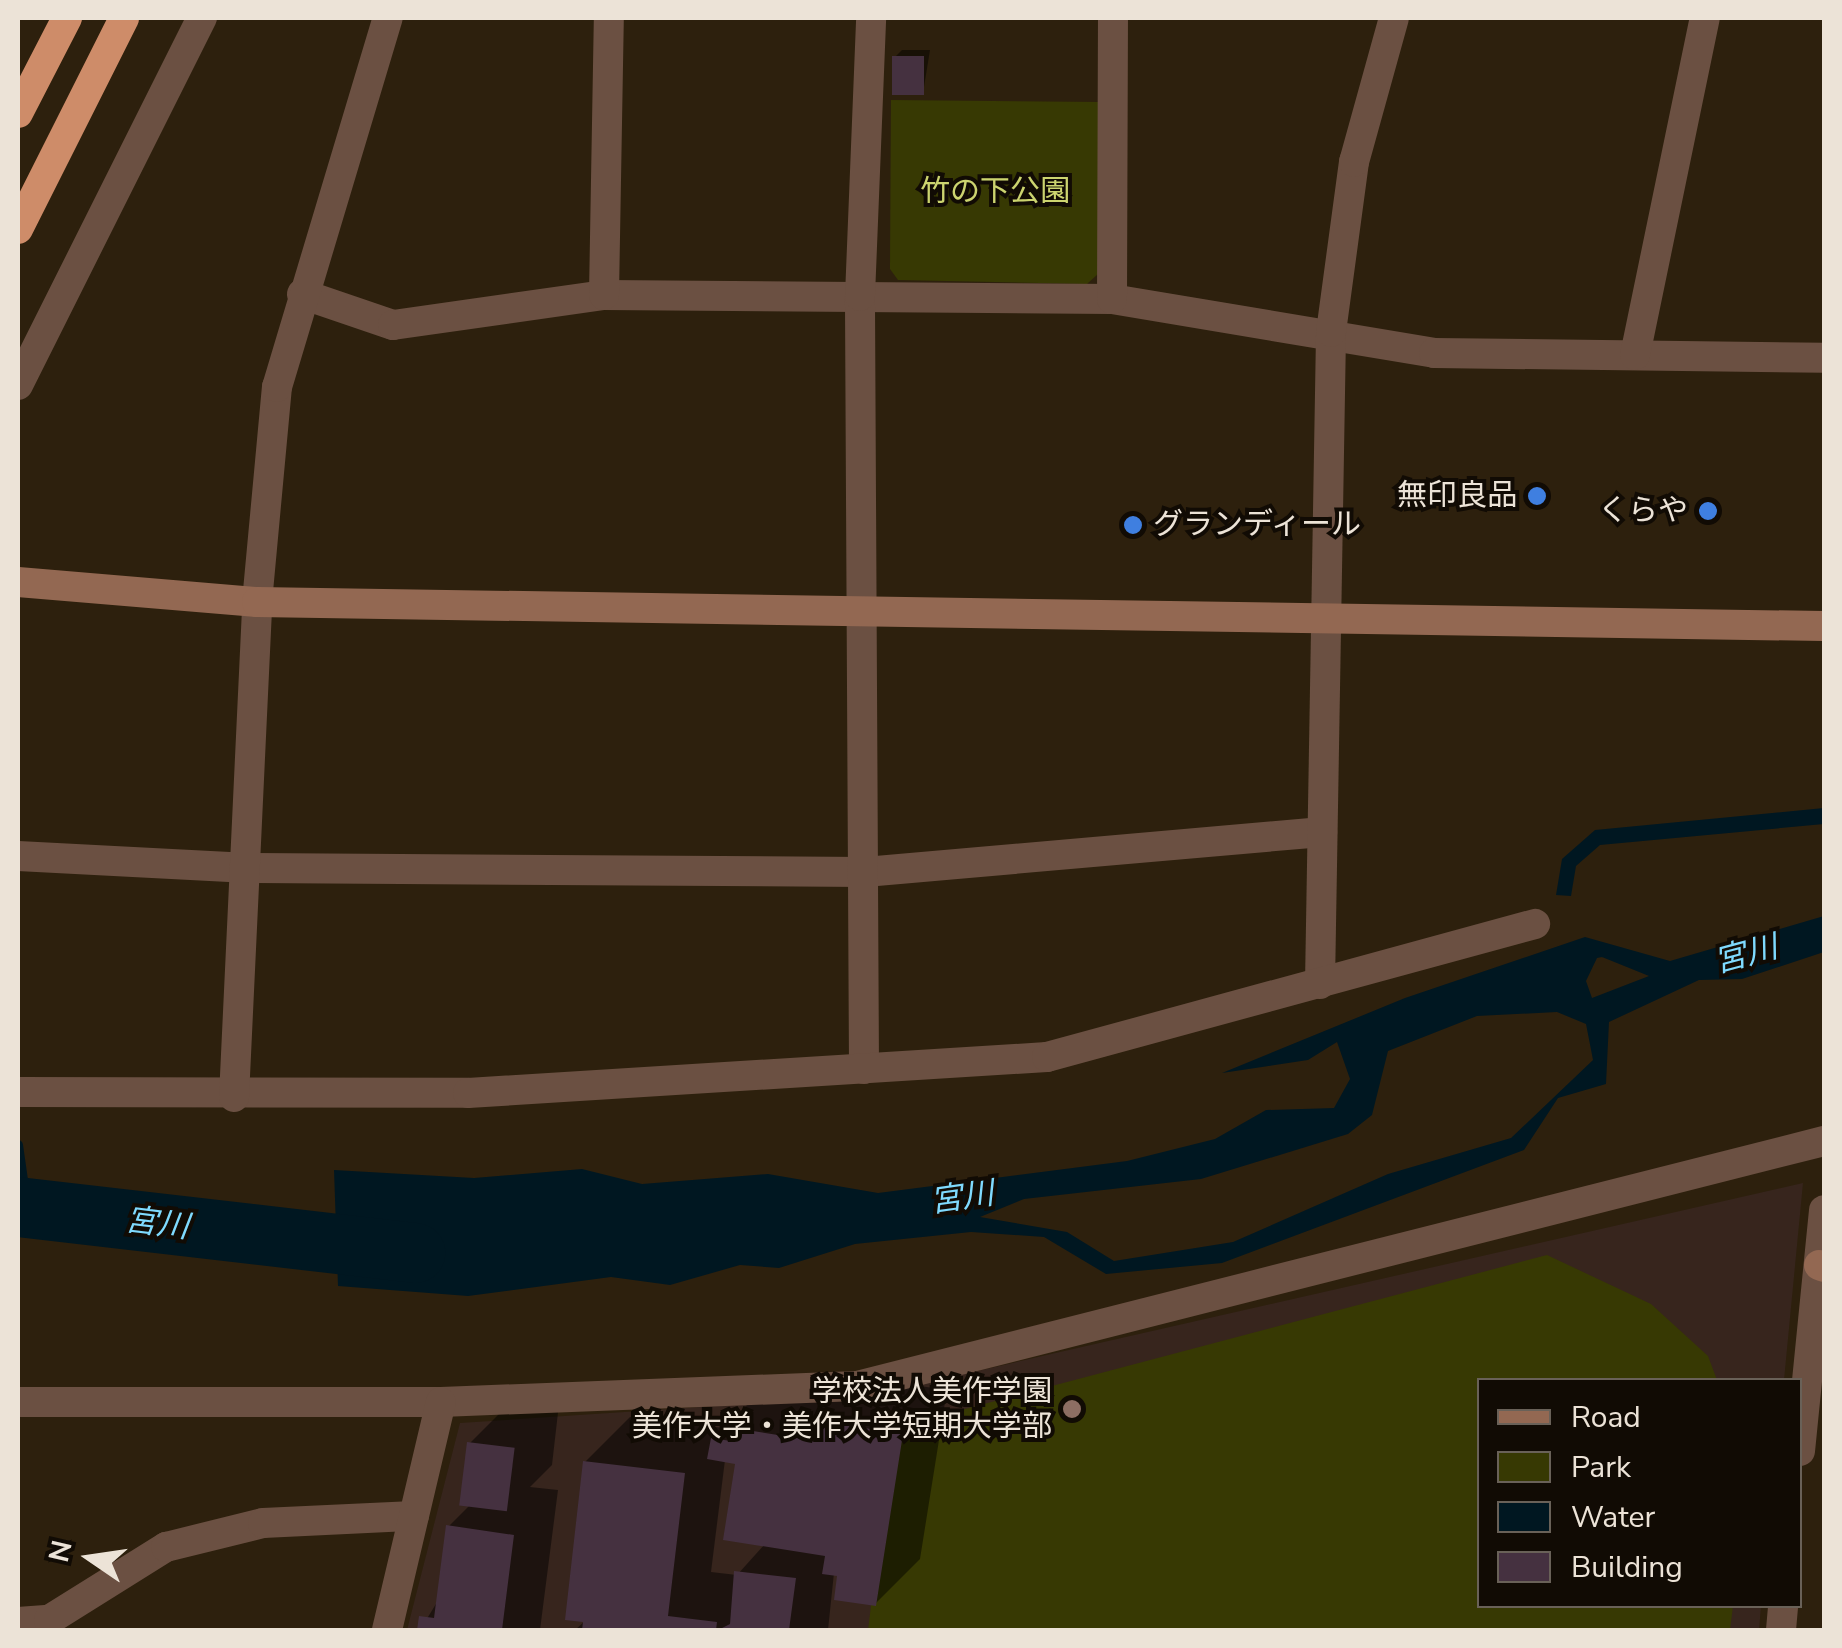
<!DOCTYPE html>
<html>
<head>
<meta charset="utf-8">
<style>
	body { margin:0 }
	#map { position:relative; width:1842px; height:1648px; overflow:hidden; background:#2d200d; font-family:"Nunito Sans","Noto Sans JP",sans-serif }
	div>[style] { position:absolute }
	.education>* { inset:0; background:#37251d }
	.green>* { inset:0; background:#373903 }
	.water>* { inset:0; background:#001721 }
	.shadow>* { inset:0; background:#0007 }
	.stream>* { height:10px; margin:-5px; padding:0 5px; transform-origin:5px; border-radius:5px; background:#001721 }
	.river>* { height:60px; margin:-30px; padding:0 30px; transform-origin:30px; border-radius:30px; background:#001721 }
	.building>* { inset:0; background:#453140; transform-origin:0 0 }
	.street>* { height:30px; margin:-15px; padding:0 15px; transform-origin:15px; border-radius:15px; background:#6b5042 }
	.secondary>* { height:30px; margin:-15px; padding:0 15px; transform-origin:15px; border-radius:15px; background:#936852 }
	.highway>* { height:30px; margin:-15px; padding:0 15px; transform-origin:15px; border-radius:15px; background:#ce8c69 }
	.dots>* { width:28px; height:28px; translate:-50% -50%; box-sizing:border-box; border:5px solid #110b04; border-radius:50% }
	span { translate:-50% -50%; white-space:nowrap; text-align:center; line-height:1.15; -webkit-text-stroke:8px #110b04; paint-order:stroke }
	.park-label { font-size:30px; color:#ccd46f }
	.poi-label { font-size:30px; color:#ece3d7 }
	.right { translate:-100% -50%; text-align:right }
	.left { translate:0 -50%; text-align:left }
	.water-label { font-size:32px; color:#7fdafe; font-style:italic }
	.frame { position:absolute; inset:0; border:20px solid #ece3d7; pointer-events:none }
	.legend { position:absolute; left:1477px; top:1378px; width:325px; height:230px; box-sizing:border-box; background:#110b04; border:2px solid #696158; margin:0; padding:12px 18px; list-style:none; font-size:30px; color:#ece3d7 }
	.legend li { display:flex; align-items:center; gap:20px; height:50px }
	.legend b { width:50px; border:2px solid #696158 }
	.north { position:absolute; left:40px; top:1508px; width:100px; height:100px; -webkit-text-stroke:8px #110b04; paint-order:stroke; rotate:283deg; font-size:28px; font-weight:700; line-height:40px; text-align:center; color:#ece3d7 }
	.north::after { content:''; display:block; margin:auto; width:35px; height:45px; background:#ece3d7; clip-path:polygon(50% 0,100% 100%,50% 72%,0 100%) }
</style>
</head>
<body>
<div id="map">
	<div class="education">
		<div style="clip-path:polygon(1803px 1183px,1784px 1380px,1480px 1380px,1480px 1606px,1761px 1606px,1759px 1630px,407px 1630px,460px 1423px,867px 1396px)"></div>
	</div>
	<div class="green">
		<div style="clip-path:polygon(891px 100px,1101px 102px,1098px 274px,1087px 284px,898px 280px,890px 269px)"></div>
		<div style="clip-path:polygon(1547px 1255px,1651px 1304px,1708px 1356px,1717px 1380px,1480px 1380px,1480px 1606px,1733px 1606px,1730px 1630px,868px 1630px,893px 1428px)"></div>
	</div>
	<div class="water">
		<div style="clip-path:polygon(1824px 808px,1824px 824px,1600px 845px,1576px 866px,1571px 896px,1556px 895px,1562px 859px,1595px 830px)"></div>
		<div style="clip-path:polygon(evenodd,1824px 916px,1824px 952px,1742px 979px,1699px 980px,1609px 1022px,1606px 1084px,1558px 1098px,1524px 1150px,1222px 1263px,1106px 1274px,1044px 1237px,971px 1232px,855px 1244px,779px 1268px,740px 1265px,670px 1285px,611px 1277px,468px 1296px,338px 1286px,334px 1170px,474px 1178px,582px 1169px,642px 1184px,768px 1174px,878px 1193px,1127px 1161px,1215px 1139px,1266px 1110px,1334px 1108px,1350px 1079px,1337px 1042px,1308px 1060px,1222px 1073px,1405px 998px,1585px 937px,1670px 961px,1824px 916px,1597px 958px,1602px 957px,1649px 976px,1592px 998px,1586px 981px,1597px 958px,1824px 916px,1557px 1012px,1586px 1024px,1593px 1060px,1511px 1138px,1388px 1174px,1233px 1242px,1114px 1261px,1067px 1232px,980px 1217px,1024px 1199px,1201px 1179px,1348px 1134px,1372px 1115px,1388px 1051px,1477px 1016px,1557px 1012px)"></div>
	</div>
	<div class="shadow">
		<div style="clip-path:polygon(902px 50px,930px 50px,923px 93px,895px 57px)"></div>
		<div style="clip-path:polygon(evenodd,866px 1378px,947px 1390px,920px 1559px,875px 1604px,834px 1573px,828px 1630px,575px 1630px,586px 1620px,585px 1462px,630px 1417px,724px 1428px,758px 1394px,866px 1378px,725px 1460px,737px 1462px,765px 1544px,737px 1575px,711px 1572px,725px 1460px)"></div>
		<div style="clip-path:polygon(514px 1399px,559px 1404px,552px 1465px,530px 1487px,558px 1490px,540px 1630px,420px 1630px,439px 1599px,448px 1527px,471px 1504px,469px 1444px)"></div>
	</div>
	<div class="stream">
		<div style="left:18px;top:1145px;width:64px;rotate:81.9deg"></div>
	</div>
	<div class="river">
		<div style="left:18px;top:1207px;width:400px;rotate:6.6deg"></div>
	</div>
	<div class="building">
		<div style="left:892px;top:56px;width:32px;height:39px"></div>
		<div style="clip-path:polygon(819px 1421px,903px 1434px,876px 1606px,834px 1600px,837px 1576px,822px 1574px,825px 1556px,723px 1540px,735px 1464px,707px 1459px,711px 1438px,731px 1441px,734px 1428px,816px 1441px)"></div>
		<div style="left:467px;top:1442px;width:48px;height:64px;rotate:7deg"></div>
		<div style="clip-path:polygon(583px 1461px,685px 1473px,668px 1616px,717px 1622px,716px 1630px,582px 1630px,583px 1622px,565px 1620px)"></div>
		<div style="clip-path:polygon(446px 1525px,514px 1535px,502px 1630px,417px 1630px,419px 1616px,434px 1618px)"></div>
		<div style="clip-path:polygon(734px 1571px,796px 1578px,789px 1630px,718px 1630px,730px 1624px)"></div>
	</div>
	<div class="street">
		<div style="left:302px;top:294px;width:96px;rotate:18.8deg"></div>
		<div style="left:393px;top:325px;width:213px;rotate:-8.1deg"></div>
		<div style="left:604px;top:295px;width:508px;rotate:0.45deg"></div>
		<div style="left:1112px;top:299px;width:326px;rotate:9.5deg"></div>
		<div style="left:1434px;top:353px;width:390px;rotate:0.7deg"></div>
		<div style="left:604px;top:295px;width:277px;rotate:-89deg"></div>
		<div style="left:1112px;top:299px;width:281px;rotate:-89.8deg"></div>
		<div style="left:1635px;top:355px;width:344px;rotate:-78.3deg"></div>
		<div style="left:18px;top:385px;width:411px;rotate:-63.4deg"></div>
		<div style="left:18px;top:856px;width:226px;rotate:3deg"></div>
		<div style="left:244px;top:868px;width:621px;rotate:0.37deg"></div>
		<div style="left:865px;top:872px;width:459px;rotate:-5deg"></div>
		<div style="left:1320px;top:984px;width:652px;rotate:-89.03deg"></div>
		<div style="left:1331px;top:332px;width:172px;rotate:-82.3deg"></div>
		<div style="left:1354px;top:162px;width:149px;rotate:-74.5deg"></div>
		<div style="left:864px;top:1069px;width:773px;rotate:-90.3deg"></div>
		<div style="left:860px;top:296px;width:278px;rotate:-87.7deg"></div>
		<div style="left:18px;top:1092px;width:450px;rotate:0.1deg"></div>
		<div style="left:468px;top:1093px;width:580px;rotate:-3.56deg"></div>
		<div style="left:1047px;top:1057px;width:506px;rotate:-15.25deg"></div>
		<div style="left:234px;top:1097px;width:496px;rotate:-87.3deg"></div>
		<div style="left:257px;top:602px;width:216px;rotate:-84.7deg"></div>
		<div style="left:277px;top:387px;width:385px;rotate:-73.3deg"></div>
		<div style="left:18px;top:1402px;width:423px"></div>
		<div style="left:441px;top:1402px;width:416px;rotate:-2.2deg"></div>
		<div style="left:857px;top:1386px;width:998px;rotate:-14.22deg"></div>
		<div style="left:1800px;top:1451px;width:242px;rotate:-84.3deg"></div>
		<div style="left:18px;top:1622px;width:31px;rotate:-4deg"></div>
		<div style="left:49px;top:1620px;width:138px;rotate:-32deg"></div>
		<div style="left:166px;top:1547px;width:100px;rotate:-13.9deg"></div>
		<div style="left:263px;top:1523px;width:151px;rotate:-2.7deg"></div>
		<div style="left:387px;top:1630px;width:234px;rotate:-76.7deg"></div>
		<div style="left:1781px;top:1630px;width:24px;rotate:-85deg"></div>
	</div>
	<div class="secondary">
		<div style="left:18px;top:582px;width:240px;rotate:4.8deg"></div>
		<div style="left:257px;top:602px;width:1567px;rotate:0.88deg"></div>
		<div style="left:1819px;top:1265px;width:5px;rotate:22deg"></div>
	</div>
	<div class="highway">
		<div style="left:18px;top:113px;width:107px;rotate:-62.7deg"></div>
		<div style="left:18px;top:229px;width:236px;rotate:-63.3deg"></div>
	</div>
	<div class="dots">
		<div style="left:1537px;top:496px;background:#3f7fe0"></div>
		<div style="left:1708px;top:511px;background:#3f7fe0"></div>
		<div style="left:1133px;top:525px;background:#3f7fe0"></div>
		<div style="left:1072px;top:1409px;background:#8d6e63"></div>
	</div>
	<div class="park-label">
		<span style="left:995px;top:192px">竹の下公園</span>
	</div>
	<div class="poi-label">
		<span class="right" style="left:1517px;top:496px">無印良品</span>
		<span class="right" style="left:1688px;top:511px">くらや</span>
		<span class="left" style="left:1153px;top:525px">グランディール</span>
		<span class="right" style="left:1052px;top:1409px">学校法人美作学園<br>美作大学・美作大学短期大学部</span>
	</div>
	<div class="water-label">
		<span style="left:1746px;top:955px;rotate:-15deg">宮川</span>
		<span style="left:962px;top:1198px;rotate:-8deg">宮川</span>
		<span style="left:157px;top:1224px;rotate:7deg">宮川</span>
	</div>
	<div class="frame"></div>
	<ul class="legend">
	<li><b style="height:12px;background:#936852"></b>Road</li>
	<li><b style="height:28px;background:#373903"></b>Park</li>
	<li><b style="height:28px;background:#001721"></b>Water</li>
	<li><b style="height:28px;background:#453140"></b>Building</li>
	</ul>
	<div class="north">N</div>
</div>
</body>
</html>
